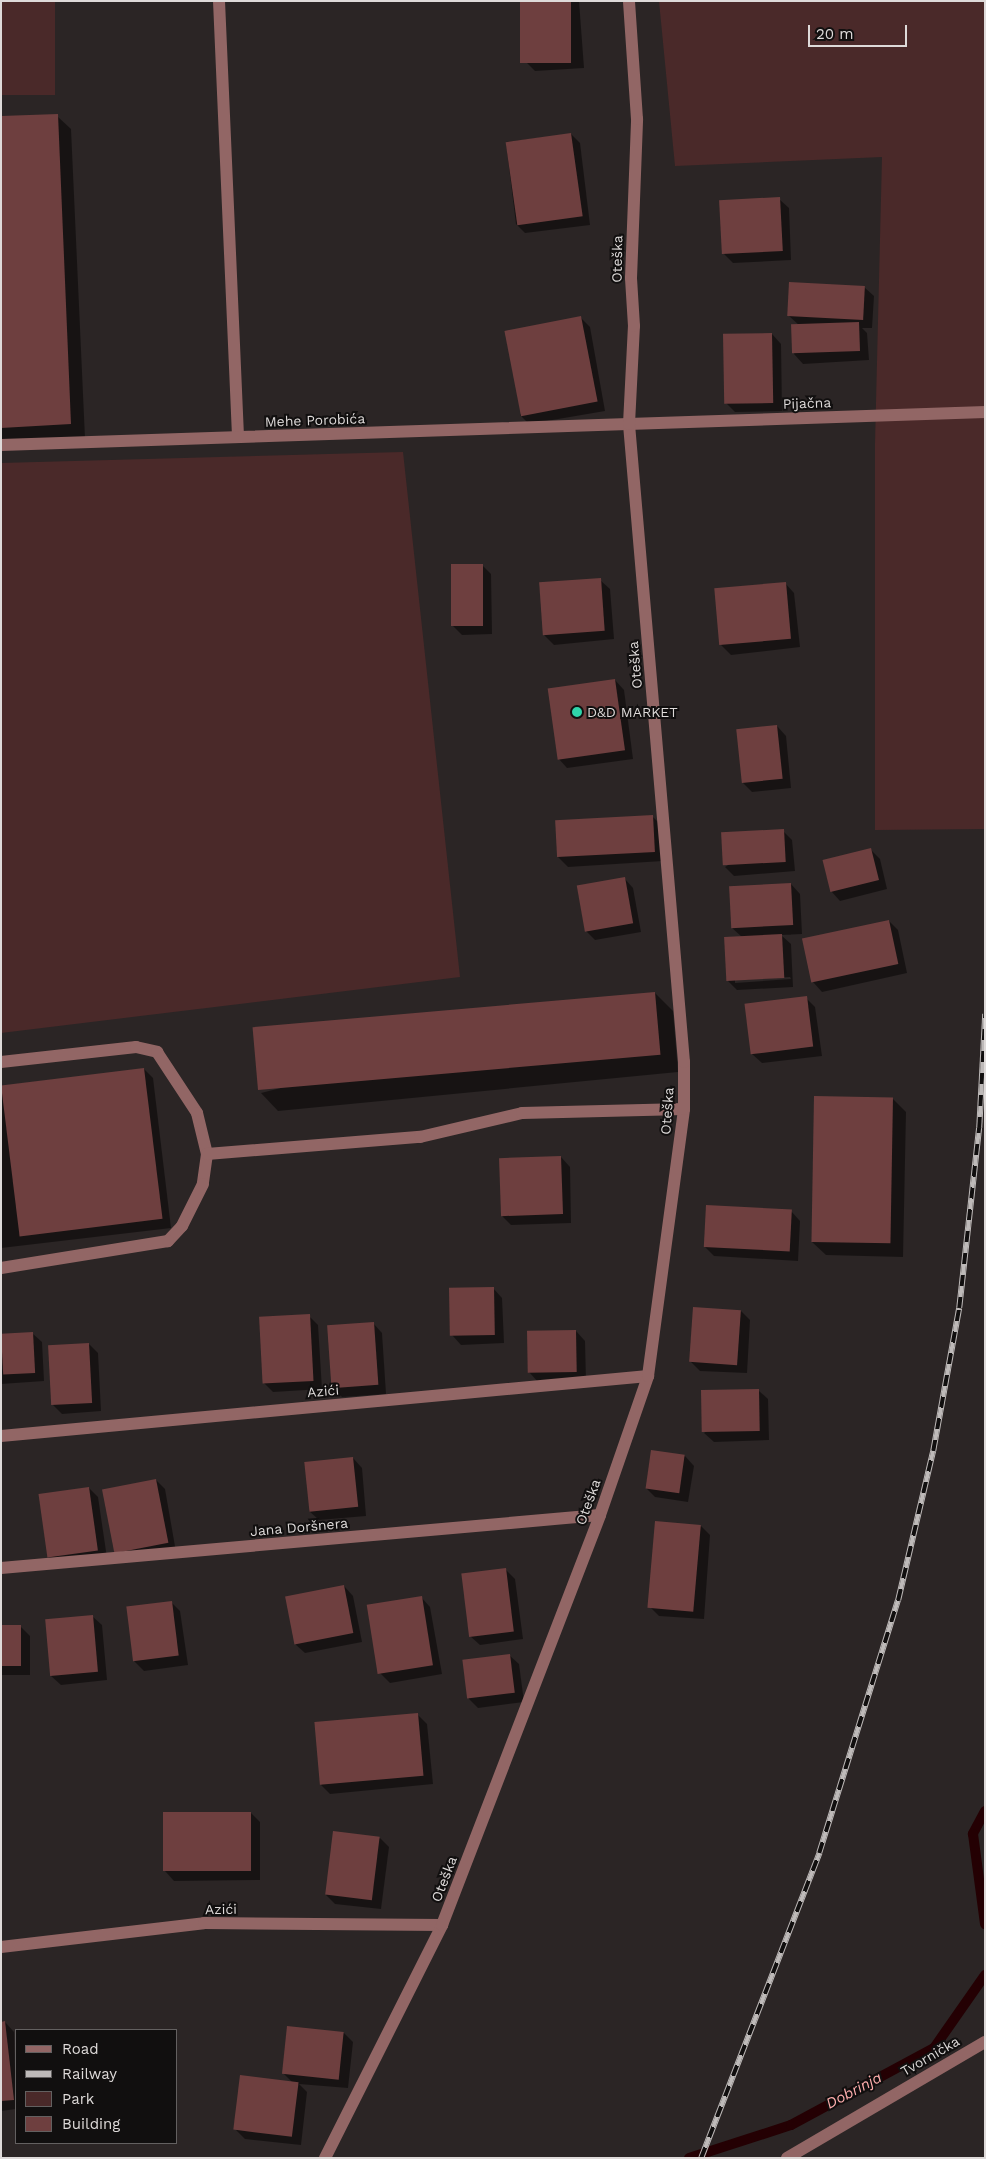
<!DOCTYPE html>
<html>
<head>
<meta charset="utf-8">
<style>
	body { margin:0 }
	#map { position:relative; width:986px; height:2159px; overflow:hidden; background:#2b2525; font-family:"Work Sans",sans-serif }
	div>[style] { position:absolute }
	.green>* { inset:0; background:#4a2929; transform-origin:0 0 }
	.shadow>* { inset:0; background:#0007 }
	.stream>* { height:10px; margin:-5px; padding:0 5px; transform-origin:5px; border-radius:5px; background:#240003 }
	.building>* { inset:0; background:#6e3f3f; transform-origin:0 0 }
	.minor>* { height:12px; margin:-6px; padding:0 6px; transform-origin:6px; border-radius:6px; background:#926665 }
	.rail>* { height:5.5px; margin-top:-2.75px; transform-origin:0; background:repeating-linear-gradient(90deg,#110f0f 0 11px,#bebab9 0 22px); box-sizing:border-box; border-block:1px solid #bebab9 }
	.dots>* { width:14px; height:14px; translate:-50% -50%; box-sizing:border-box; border:2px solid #110f0f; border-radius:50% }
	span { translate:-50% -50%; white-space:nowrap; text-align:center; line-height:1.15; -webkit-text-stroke:4px #110f0f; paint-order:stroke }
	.street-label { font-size:14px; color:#dedad9 }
	.poi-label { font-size:14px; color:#dedad9 }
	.left { translate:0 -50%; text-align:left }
	.water-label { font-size:15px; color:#ffaead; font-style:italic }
	.frame { position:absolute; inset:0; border:2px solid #dedad9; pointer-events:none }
	.legend { position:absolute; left:15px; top:2029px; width:162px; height:115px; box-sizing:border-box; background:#110f0f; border:1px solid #636060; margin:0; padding:6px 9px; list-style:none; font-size:15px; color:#dedad9 }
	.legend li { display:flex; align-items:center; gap:10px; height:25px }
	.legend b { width:25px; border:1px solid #636060 }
	.scale { position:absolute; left:808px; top:25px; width:99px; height:22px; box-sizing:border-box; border:2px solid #dedad9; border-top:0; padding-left:6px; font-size:15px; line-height:18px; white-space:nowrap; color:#dedad9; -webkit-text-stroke:4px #110f0f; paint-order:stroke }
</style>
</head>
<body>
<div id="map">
	<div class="green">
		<div style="left:1px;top:1px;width:54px;height:94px"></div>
		<div style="clip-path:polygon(659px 1px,985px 1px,985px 829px,875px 830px,875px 444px,882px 157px,675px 166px)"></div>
		<div style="clip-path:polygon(403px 452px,460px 977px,1px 1033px,1px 463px)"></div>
	</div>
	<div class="shadow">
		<div style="clip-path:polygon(522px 1px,579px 1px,584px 68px,535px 71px,526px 62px)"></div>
		<div style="clip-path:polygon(57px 116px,71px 129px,85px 438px,1px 442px,1px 118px)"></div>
		<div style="clip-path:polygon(571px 134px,580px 143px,590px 225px,525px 233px,516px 224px,506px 142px)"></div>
		<div style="clip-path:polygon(779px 199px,789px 208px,791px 260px,733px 263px,724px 254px)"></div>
		<div style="clip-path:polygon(864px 287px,874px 296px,872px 328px,862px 328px,867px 333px,869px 360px,803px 364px,794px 354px,800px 326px,789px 316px)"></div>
		<div style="clip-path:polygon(581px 318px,590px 327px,605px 411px,529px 424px,520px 415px)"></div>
		<div style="clip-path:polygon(772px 334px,781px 344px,782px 411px,735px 412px,726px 403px)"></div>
		<div style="clip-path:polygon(482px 565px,491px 574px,492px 634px,462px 635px,453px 626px)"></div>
		<div style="clip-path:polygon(600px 580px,610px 589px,614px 639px,554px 645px,544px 635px)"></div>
		<div style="clip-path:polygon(785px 583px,794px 593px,800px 647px,731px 655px,721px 645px)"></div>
		<div style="clip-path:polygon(615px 680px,624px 690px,633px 759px,567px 768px,558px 758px)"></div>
		<div style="clip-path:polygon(777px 726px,786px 736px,791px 788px,752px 792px,743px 783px,737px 731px)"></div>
		<div style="clip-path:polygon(652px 816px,661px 825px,663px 861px,568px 867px,558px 857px)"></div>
		<div style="clip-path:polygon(783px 831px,792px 840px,795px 871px,734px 876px,725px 867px)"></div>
		<div style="clip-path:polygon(871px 850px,880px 859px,887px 889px,840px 901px,831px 891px)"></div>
		<div style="clip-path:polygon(624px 878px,633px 888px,641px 932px,595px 940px,586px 931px)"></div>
		<div style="clip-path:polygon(evenodd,791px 884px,800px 894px,802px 934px,781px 935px,791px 944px,793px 987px,737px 990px,728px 981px,742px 937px,732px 928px,791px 884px,790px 977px,791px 979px,735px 983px,735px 980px,790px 977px)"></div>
		<div style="clip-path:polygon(889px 921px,898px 930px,907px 973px,822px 992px,813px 982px)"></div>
		<div style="clip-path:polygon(655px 993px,673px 1011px,678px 1072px,278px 1111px,261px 1093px)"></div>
		<div style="clip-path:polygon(806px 998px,815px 1007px,822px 1056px,762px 1063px,752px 1054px)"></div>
		<div style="clip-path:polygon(144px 1069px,153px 1078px,171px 1228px,1px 1248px,1px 1086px)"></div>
		<div style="clip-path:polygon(892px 1098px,906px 1112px,903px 1257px,826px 1255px,812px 1242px)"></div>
		<div style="clip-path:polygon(561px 1157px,570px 1167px,571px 1223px,511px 1225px,502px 1216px)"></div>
		<div style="clip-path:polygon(791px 1211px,800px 1221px,798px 1261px,714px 1256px,705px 1247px)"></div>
		<div style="clip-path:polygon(493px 1288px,502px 1298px,504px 1343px,461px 1345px,452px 1335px)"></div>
		<div style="clip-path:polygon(741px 1311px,750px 1320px,747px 1373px,700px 1371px,691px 1362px)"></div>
		<div style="clip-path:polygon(309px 1316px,318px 1325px,322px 1389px,273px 1392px,264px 1383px)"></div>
		<div style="clip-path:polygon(373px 1323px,382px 1333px,386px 1394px,342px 1397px,333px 1388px)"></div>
		<div style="clip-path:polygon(576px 1331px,585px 1341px,586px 1381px,538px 1382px,529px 1372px)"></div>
		<div style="clip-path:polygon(32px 1333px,42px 1342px,44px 1381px,1px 1384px,1px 1335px)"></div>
		<div style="clip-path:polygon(89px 1344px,98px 1353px,101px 1411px,62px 1414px,52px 1404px)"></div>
		<div style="clip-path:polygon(758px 1390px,768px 1399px,769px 1440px,714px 1442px,704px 1433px)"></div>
		<div style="clip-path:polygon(685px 1456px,694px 1466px,688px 1502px,655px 1497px,646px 1488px)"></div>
		<div style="clip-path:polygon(353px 1458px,362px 1468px,366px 1516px,319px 1520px,309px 1511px)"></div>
		<div style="clip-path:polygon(156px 1480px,165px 1489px,176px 1552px,114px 1552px)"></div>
		<div style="clip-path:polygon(89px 1488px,98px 1497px,107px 1558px,58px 1566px,48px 1557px)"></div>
		<div style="clip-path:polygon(701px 1526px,710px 1535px,704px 1619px,659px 1616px,650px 1607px)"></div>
		<div style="clip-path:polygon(506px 1570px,515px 1579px,523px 1639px,480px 1645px,470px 1636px,463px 1575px)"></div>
		<div style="clip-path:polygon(344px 1586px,353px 1596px,362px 1642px,305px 1653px,295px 1644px)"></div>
		<div style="clip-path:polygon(421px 1597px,430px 1607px,442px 1674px,390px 1683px,380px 1673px)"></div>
		<div style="clip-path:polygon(171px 1602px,180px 1611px,188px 1665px,144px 1671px,134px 1661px)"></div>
		<div style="clip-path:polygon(92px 1616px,102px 1625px,107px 1680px,61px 1685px,51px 1676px)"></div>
		<div style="clip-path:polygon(1px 1626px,21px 1627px,30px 1636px,30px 1675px,1px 1675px)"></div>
		<div style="clip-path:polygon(509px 1655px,519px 1664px,524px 1702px,478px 1708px,469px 1699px,464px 1661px)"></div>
		<div style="clip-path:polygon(418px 1715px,427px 1724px,433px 1784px,330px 1794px,321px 1785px)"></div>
		<div style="clip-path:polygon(251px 1813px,260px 1822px,260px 1880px,174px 1881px,165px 1871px)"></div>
		<div style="clip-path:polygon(380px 1838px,389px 1847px,381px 1909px,335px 1904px,326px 1895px)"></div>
		<div style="clip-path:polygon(5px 2022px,14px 2032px,16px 2109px,1px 2111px,1px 2023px)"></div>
		<div style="clip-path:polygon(344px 2033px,353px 2042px,348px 2088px,299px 2084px,307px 2092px,301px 2145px,245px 2139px,236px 2130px,292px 2082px,284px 2074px)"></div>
	</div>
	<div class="stream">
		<div style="left:985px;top:1811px;width:26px;rotate:118deg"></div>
		<div style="left:973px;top:1834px;width:91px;rotate:82.4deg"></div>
		<div style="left:689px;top:2158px;width:107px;rotate:-17.9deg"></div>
		<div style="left:791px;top:2125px;width:162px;rotate:-28.3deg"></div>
		<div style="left:934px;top:2048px;width:89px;rotate:-55.1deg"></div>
	</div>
	<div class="building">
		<div style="left:520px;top:1px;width:51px;height:62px"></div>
		<div style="clip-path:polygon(58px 114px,71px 424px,1px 428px,1px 116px)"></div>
		<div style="left:571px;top:133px;width:84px;height:66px;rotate:82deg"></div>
		<div style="left:780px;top:197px;width:54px;height:61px;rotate:87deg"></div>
		<div style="left:789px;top:282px;width:76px;height:34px;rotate:3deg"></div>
		<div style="left:581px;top:316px;width:87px;height:78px;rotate:79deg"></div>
		<div style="left:859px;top:322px;width:29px;height:68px;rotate:88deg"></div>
		<div style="left:772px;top:333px;width:70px;height:49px;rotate:89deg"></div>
		<div style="left:483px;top:564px;width:62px;height:32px;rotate:90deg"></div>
		<div style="left:601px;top:578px;width:53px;height:62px;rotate:86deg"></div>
		<div style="left:786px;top:582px;width:57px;height:72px;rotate:85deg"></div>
		<div style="left:615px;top:679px;width:72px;height:68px;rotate:82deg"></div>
		<div style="left:777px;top:725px;width:54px;height:41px;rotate:84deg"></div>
		<div style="left:653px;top:815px;width:37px;height:98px;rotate:87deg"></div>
		<div style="left:784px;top:829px;width:33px;height:63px;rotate:87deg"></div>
		<div style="left:871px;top:848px;width:33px;height:50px;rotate:76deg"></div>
		<div style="left:625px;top:877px;width:47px;height:49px;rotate:80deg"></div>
		<div style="left:791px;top:883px;width:42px;height:62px;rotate:87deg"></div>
		<div style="left:889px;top:920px;width:45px;height:89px;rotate:78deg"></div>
		<div style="left:782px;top:934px;width:44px;height:58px;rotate:87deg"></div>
		<div style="left:655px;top:992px;width:63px;height:404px;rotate:85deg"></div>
		<div style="left:807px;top:996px;width:51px;height:63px;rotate:83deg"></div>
		<div style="left:144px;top:1068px;width:152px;height:144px;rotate:83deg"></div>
		<div style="left:814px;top:1096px;width:79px;height:146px;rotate:1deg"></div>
		<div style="left:561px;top:1156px;width:58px;height:62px;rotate:88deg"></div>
		<div style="left:706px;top:1205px;width:86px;height:42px;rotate:3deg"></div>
		<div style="left:494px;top:1287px;width:48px;height:45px;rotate:89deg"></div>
		<div style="left:693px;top:1307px;width:48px;height:55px;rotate:4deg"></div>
		<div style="left:310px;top:1314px;width:67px;height:51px;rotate:87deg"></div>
		<div style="left:374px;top:1322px;width:63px;height:47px;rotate:86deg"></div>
		<div style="left:576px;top:1330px;width:42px;height:49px;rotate:89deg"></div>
		<div style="left:33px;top:1332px;width:41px;height:32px;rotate:87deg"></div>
		<div style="left:89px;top:1343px;width:60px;height:41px;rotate:87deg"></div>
		<div style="left:759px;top:1389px;width:42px;height:58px;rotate:89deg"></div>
		<div style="left:651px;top:1450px;width:34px;height:39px;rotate:8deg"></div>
		<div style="left:353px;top:1457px;width:50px;height:49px;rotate:84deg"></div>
		<div style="left:156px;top:1479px;width:65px;height:55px;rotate:79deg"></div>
		<div style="left:89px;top:1487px;width:64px;height:51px;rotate:82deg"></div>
		<div style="left:655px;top:1521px;width:46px;height:87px;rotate:5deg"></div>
		<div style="left:506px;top:1568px;width:64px;height:45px;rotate:83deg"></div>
		<div style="left:344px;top:1585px;width:49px;height:60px;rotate:79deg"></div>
		<div style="left:422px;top:1596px;width:70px;height:56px;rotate:81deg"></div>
		<div style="left:172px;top:1601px;width:55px;height:46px;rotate:83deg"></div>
		<div style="left:93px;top:1615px;width:57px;height:48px;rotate:85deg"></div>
		<div style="left:1px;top:1625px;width:20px;height:41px"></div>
		<div style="left:510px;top:1654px;width:39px;height:48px;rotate:83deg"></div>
		<div style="left:418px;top:1713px;width:63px;height:104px;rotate:85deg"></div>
		<div style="left:251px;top:1812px;width:59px;height:88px;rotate:90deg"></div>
		<div style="left:333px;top:1831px;width:47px;height:64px;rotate:7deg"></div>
		<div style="clip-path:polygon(5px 2021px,14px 2100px,1px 2101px,1px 2022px)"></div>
		<div style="left:287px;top:2026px;width:57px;height:48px;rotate:6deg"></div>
		<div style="left:240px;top:2075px;width:59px;height:55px;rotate:7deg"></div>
	</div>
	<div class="minor">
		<div style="left:219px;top:1px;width:436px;rotate:87.5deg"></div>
		<div style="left:1px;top:445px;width:985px;rotate:-1.92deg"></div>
		<div style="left:1px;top:1062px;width:136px;rotate:-6.3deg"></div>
		<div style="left:136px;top:1047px;width:22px;rotate:13deg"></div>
		<div style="left:157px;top:1052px;width:73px;rotate:56.7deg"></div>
		<div style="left:197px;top:1113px;width:42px;rotate:76.3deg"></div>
		<div style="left:207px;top:1154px;width:30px;rotate:98deg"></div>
		<div style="left:203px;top:1184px;width:47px;rotate:116.6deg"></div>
		<div style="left:182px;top:1226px;width:21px;rotate:133deg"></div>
		<div style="left:168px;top:1241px;width:169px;rotate:170.8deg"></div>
		<div style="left:207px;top:1154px;width:214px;rotate:-4.6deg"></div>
		<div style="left:420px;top:1137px;width:105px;rotate:-13.2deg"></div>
		<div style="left:522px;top:1113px;width:162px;rotate:-1.4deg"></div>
		<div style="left:1px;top:1436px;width:650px;rotate:-5.3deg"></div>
		<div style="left:1px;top:1568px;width:601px;rotate:-5.06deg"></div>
		<div style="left:1px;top:1947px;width:204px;rotate:-6.7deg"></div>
		<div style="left:204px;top:1923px;width:238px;rotate:0.5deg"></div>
		<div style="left:325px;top:2158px;width:261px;rotate:-63.3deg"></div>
		<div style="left:442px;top:1925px;width:439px;rotate:-68.9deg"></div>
		<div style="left:600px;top:1515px;width:147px;rotate:-70.9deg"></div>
		<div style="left:648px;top:1376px;width:269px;rotate:-82.3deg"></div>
		<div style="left:684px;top:1109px;width:47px;rotate:-90deg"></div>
		<div style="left:684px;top:1062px;width:640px;rotate:-94.93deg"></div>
		<div style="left:629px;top:424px;width:98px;rotate:-87.1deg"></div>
		<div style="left:634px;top:326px;width:48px;rotate:-93.6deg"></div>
		<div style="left:631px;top:278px;width:159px;rotate:-87.8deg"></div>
		<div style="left:637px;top:119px;width:118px;rotate:-93.9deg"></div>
		<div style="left:787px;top:2158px;width:229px;rotate:-30.4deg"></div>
	</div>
	<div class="rail">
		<div style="left:701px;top:2158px;width:327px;rotate:-68.8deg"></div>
		<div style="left:819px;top:1853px;width:265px;rotate:-72.7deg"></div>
		<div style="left:898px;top:1600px;width:153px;rotate:-76.8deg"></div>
		<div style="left:933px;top:1451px;width:145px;rotate:-79.7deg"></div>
		<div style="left:959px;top:1308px;width:181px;rotate:-83.7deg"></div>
		<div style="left:979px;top:1128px;width:114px;rotate:-87deg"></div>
	</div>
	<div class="dots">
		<div style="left:577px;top:712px;background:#2fd4aa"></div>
	</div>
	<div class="street-label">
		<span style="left:617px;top:259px;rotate:-89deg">Oteška</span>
		<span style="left:807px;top:403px;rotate:-2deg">Pijačna</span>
		<span style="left:315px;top:420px;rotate:-2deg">Mehe Porobića</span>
		<span style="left:635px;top:665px;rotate:-95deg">Oteška</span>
		<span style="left:667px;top:1111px;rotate:-86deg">Oteška</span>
		<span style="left:323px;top:1391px;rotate:-5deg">Azići</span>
		<span style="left:588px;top:1502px;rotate:-70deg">Oteška</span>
		<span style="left:299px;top:1527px;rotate:-5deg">Jana Doršnera</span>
		<span style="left:444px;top:1879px;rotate:-69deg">Oteška</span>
		<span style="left:221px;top:1909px;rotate:-1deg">Azići</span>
		<span style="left:930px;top:2056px;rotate:-30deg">Tvornička</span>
	</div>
	<div class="poi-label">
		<span class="left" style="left:587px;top:712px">D&amp;D MARKET</span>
	</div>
	<div class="water-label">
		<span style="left:854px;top:2091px;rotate:-28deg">Dobrinja</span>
	</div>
	<div class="frame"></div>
	<ul class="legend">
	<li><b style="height:6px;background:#926665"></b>Road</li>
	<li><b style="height:6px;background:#bebab9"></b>Railway</li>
	<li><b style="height:14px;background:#4a2929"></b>Park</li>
	<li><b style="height:14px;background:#6e3f3f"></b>Building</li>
	</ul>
	<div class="scale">20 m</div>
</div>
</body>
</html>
